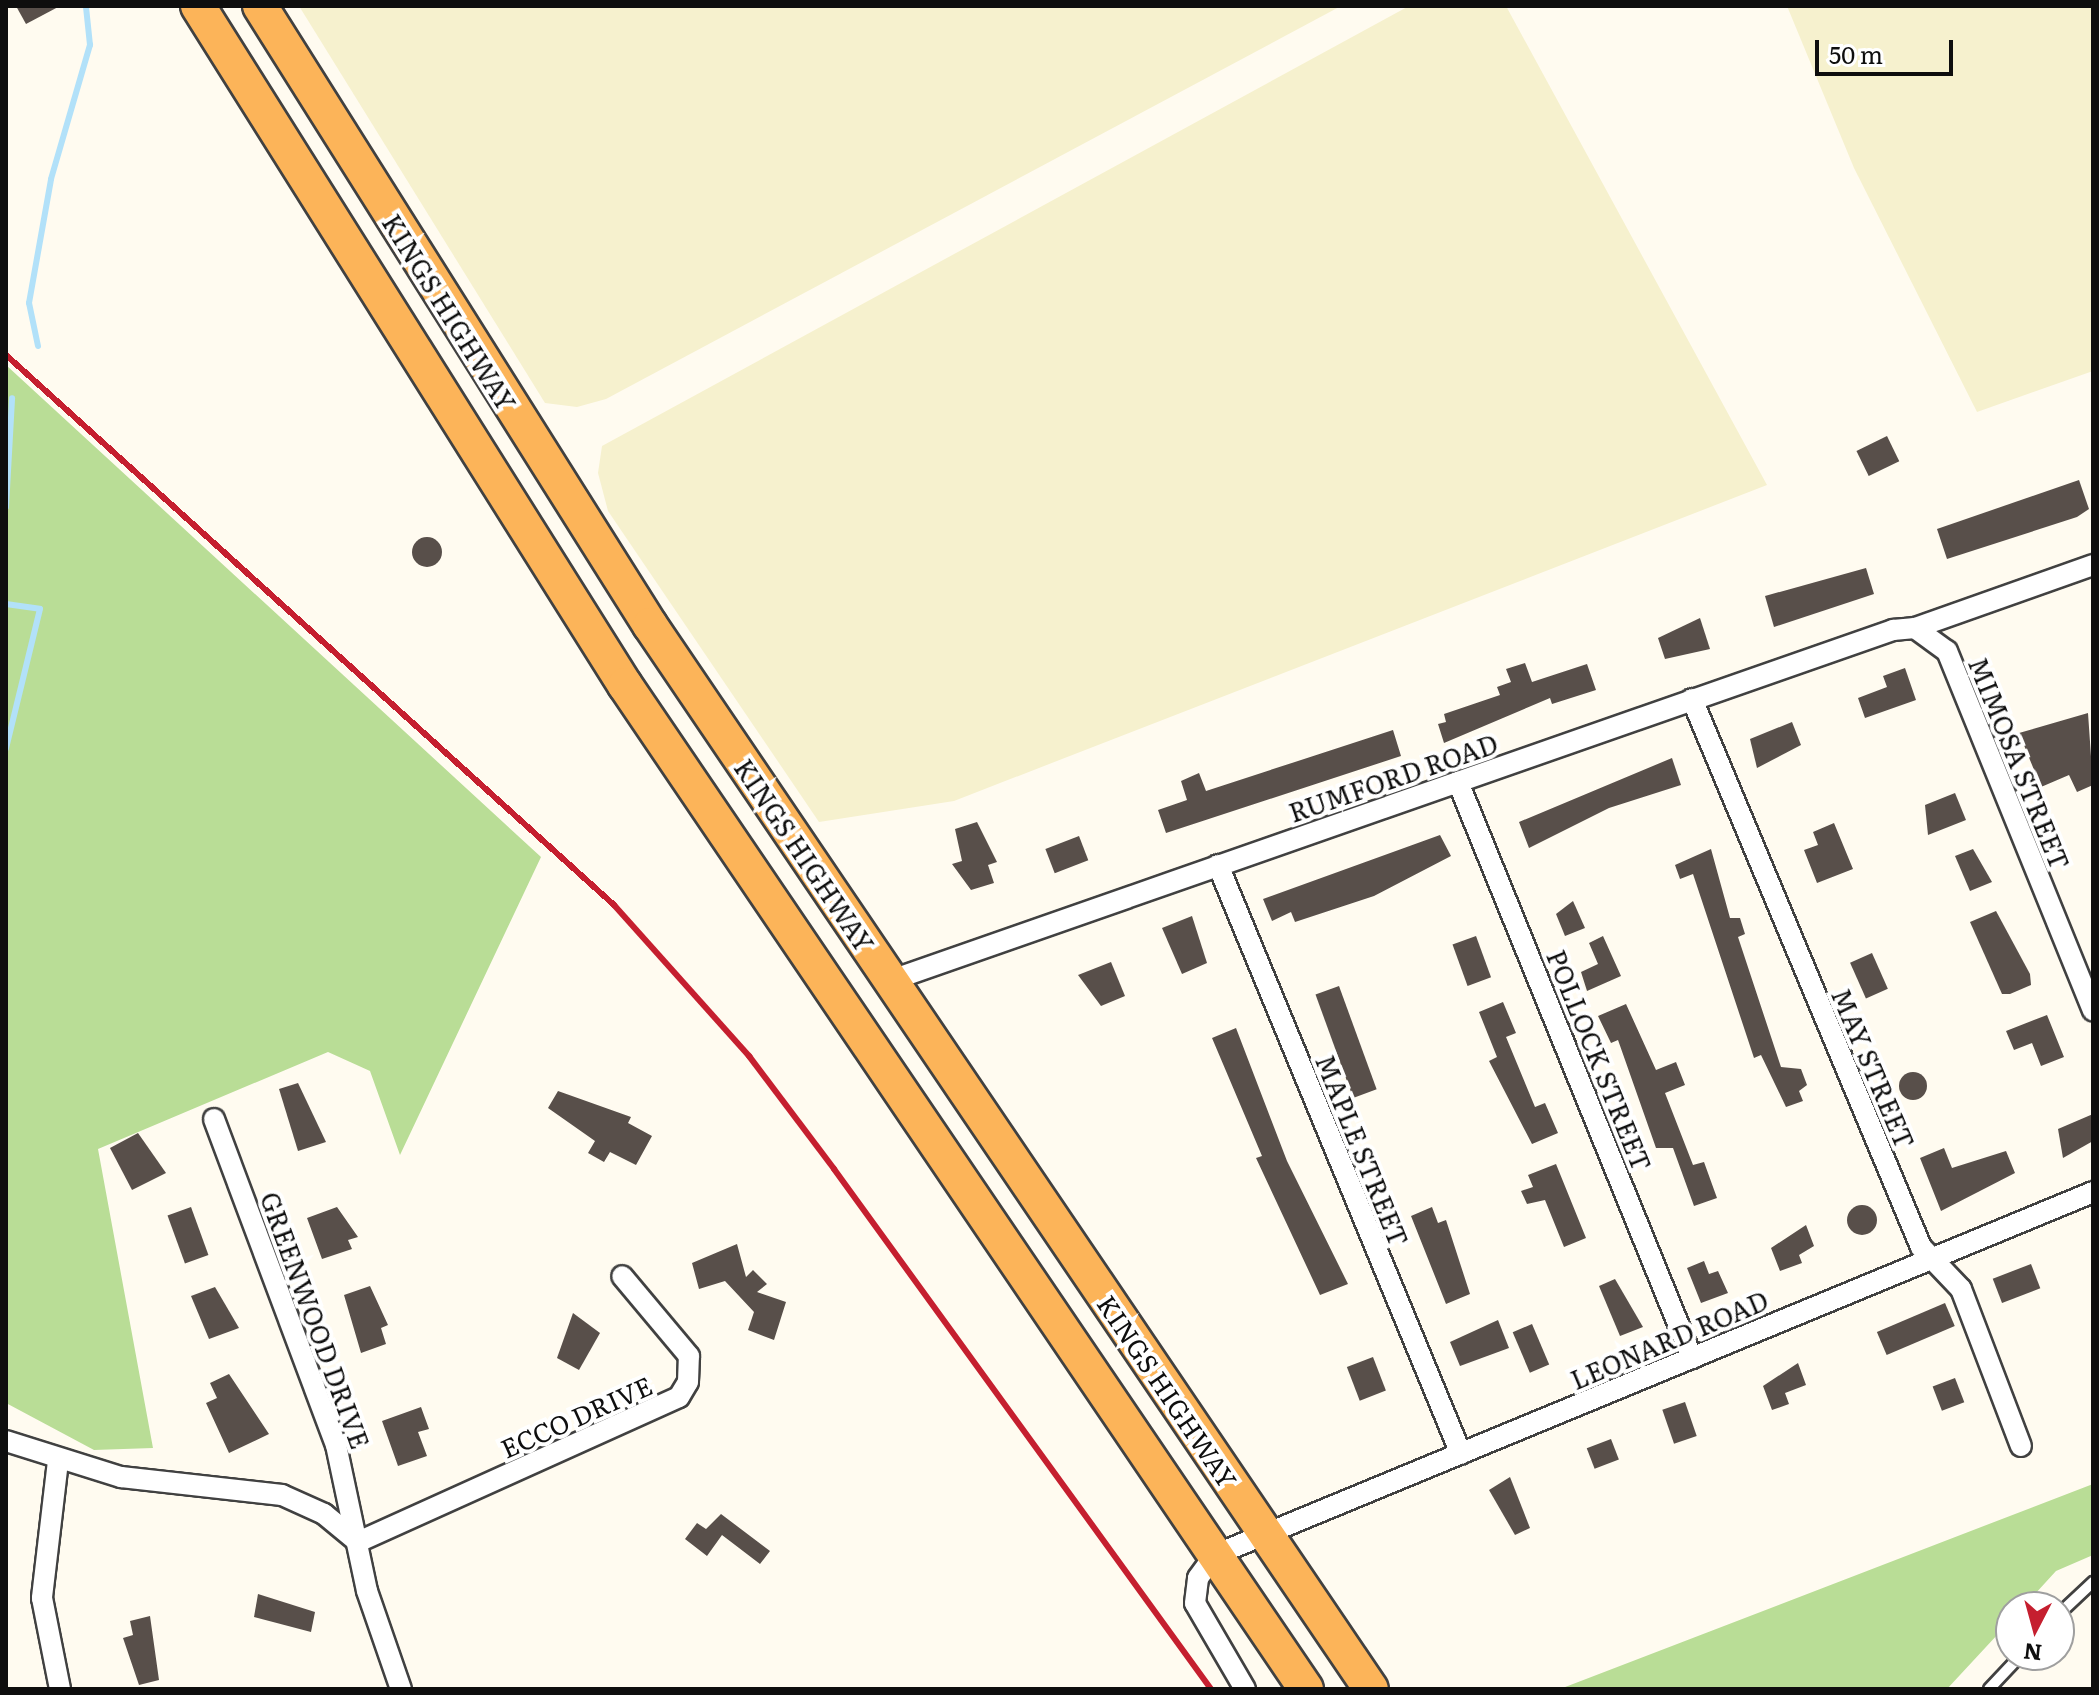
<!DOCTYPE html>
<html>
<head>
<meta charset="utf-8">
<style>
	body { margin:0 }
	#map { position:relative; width:2099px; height:1695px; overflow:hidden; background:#fffbf0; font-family:Literata,serif }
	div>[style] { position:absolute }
	.farmland>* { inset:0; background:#f6f1ce }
	.forest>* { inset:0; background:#b9dd96 }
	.stream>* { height:6px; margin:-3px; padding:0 3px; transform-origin:3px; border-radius:3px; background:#b2e1f9 }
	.building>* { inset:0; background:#584f4a; transform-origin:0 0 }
	.round { border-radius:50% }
	.roads { filter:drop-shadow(2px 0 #414141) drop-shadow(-2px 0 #414141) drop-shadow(0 2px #414141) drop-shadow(0 -2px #414141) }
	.service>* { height:10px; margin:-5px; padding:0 5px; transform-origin:5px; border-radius:5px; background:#fff }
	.minor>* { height:20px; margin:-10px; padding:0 10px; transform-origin:10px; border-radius:10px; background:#fff }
	.trunk>* { height:34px; margin:-17px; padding:0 17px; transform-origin:17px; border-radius:17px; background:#fcb459 }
	.rail>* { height:6px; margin:-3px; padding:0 3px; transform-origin:3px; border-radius:3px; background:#c51f2f }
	span { translate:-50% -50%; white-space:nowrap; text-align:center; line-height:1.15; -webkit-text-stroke:8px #fff; paint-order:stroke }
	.street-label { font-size:26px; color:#0e0e0e }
	.frame { position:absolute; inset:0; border:8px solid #0e0e0e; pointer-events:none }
	.north { position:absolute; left:1995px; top:1591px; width:80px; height:80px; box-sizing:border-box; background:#fff; border:2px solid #9f9f9f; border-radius:50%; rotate:186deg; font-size:22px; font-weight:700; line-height:32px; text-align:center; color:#0e0e0e }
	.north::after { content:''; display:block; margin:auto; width:28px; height:36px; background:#c51f2f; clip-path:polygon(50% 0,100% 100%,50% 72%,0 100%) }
	.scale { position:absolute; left:1815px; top:40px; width:138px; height:36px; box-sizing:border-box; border:4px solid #0e0e0e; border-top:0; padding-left:10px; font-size:24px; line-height:28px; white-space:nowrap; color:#0e0e0e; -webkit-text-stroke:6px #fff; paint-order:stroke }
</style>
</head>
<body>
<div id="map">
	<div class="farmland">
		<div style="clip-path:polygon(299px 6px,1341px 6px,606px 399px,577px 407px,545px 403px)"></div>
		<div style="clip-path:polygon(1409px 6px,1506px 6px,1767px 485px,954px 801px,819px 822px,608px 511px,598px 473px,602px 446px)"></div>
		<div style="clip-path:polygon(1787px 6px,2093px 6px,2093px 371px,1977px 412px,1854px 168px)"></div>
	</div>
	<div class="forest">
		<div style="clip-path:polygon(6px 365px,541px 857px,400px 1155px,370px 1071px,328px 1052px,98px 1149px,153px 1448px,94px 1450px,6px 1403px)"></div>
		<div style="clip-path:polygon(2093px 1484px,2093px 1555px,2056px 1571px,2023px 1607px,2011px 1607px,2011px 1620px,1947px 1689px,1560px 1689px)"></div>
	</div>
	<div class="stream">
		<div style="left:38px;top:346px;width:44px;rotate:-101.8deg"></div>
		<div style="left:29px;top:303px;width:126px;rotate:-79.9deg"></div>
		<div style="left:51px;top:179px;width:140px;rotate:-73.8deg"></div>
		<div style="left:90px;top:45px;width:39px;rotate:-96deg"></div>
		<div style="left:6px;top:507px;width:109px;rotate:-86.8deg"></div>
		<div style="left:6px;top:604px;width:34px;rotate:8deg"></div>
		<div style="left:40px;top:609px;width:144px;rotate:103.7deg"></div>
	</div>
	<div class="building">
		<div style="clip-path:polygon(16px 6px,60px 6px,26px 24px)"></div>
		<div style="left:1887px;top:436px;width:28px;height:34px;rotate:64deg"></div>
		<div style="clip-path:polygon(2079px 480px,2089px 509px,2077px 517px,1947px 559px,1937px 529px)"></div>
		<div class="round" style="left:412px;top:537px;width:30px;height:30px"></div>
		<div style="clip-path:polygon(1866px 568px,1874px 594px,1774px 627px,1765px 596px)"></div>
		<div style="clip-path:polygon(1700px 618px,1710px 649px,1665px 659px,1658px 638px)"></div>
		<div style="clip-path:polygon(1525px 663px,1532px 682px,1587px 664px,1596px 690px,1552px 704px,1550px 698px,1444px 743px,1438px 724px,1446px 722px,1444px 714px,1500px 695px,1497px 687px,1511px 682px,1506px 669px)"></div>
		<div style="clip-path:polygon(1905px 668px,1916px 700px,1865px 718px,1858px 698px,1887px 687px,1883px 676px)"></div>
		<div style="clip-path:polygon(2088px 713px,2093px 785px,2077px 792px,2069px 775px,2041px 787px,2019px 733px)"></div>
		<div style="clip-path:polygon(1792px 722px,1801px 745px,1757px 768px,1750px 739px)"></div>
		<div style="clip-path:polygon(1393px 730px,1401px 756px,1166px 833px,1158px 810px,1187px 800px,1181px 781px,1199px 773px,1206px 791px)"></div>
		<div style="clip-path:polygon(1672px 758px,1681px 785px,1609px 808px,1529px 848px,1519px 822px)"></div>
		<div style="clip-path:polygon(1955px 793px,1966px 820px,1928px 835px,1925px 805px)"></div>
		<div style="clip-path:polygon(977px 822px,997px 862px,988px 865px,994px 883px,971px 890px,952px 864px,962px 861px,955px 829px)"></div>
		<div style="clip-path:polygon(1834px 823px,1853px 869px,1817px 883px,1804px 850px,1818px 845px,1813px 832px)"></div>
		<div style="clip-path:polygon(1440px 835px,1451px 856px,1374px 896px,1295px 922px,1291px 912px,1272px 921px,1263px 899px)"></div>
		<div style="left:1079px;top:836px;width:26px;height:36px;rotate:69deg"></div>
		<div style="clip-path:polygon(1711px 849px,1730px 918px,1740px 918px,1745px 934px,1738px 937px,1781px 1067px,1801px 1069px,1807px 1085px,1799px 1091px,1803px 1101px,1786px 1107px,1761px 1055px,1754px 1058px,1693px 874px,1680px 879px,1675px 865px)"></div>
		<div style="clip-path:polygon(1973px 849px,1992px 882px,1970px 891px,1955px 856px)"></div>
		<div style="clip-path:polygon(1573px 901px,1585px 928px,1565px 936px,1556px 914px)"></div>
		<div style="clip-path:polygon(1996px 911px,2030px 974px,2031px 985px,2010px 994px,2002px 994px,1970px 922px)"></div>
		<div style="clip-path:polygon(1192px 916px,1207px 963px,1182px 974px,1162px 928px)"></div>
		<div style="left:1476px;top:936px;width:44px;height:25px;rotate:70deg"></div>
		<div style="clip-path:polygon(1603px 936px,1621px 976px,1587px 991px,1581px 972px,1598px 964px,1589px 943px)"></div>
		<div style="left:1872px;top:953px;width:39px;height:24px;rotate:66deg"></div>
		<div style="clip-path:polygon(1111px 962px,1125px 996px,1101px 1006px,1078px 975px)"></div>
		<div style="left:1339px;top:986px;width:110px;height:25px;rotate:70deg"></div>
		<div style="clip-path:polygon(1503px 1002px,1516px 1033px,1506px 1037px,1535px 1107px,1545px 1103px,1558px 1133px,1532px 1144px,1489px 1061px,1497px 1057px,1479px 1012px)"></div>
		<div style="clip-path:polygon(1626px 1004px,1656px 1070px,1676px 1062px,1685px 1085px,1665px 1093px,1693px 1165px,1704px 1162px,1717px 1198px,1694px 1206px,1673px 1148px,1656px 1148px,1618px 1040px,1611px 1043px,1598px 1016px)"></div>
		<div style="clip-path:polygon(2047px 1015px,2064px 1057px,2041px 1066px,2032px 1043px,2014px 1050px,2006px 1031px)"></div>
		<div style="clip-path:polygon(1236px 1028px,1287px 1161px,1348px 1284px,1320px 1295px,1256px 1158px,1262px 1156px,1212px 1038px)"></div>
		<div class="round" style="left:1899px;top:1072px;width:28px;height:28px"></div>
		<div style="clip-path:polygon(298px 1083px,326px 1142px,298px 1151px,279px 1089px)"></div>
		<div style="clip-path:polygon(558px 1091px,631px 1117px,628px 1123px,652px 1136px,636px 1165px,610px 1152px,604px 1162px,588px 1153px,595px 1141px,548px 1108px)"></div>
		<div style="clip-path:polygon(2093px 1114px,2093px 1141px,2063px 1158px,2058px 1129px)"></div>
		<div style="clip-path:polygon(138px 1133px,166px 1173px,132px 1190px,110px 1148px)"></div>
		<div style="clip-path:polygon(1944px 1148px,1952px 1168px,2006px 1151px,2015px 1173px,1941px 1211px,1920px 1158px)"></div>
		<div style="clip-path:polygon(1556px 1164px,1586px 1238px,1564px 1247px,1545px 1200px,1527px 1204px,1521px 1191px,1533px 1187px,1528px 1175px)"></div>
		<div class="round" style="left:1847px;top:1205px;width:30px;height:30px"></div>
		<div style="left:191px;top:1207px;width:51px;height:25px;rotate:70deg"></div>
		<div style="clip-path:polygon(337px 1207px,358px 1237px,348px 1240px,352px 1249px,322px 1259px,307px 1218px)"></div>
		<div style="clip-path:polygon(1432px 1207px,1438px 1223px,1446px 1220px,1470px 1294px,1446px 1304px,1411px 1216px)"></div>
		<div style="clip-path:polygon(1806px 1225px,1814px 1246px,1799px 1255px,1802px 1263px,1780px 1271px,1771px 1248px)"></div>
		<div style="clip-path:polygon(737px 1244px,746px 1277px,753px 1270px,767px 1284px,757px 1292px,786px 1302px,774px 1340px,748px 1330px,754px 1312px,725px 1281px,699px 1289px,692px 1263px)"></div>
		<div style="clip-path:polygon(1704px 1261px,1709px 1274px,1718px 1271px,1728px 1293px,1701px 1303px,1687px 1268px)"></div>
		<div style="left:2031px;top:1264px;width:26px;height:41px;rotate:69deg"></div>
		<div style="clip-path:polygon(1615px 1279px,1643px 1327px,1620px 1336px,1599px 1286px)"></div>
		<div style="clip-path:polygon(370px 1286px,388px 1325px,381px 1328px,386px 1344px,361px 1353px,344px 1295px)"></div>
		<div style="clip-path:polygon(215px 1287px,239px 1328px,209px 1339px,191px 1296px)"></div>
		<div style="left:1945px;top:1303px;width:25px;height:74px;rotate:67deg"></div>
		<div style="clip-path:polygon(573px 1313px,600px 1333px,579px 1370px,557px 1358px)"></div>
		<div style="clip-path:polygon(1498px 1320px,1509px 1348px,1460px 1366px,1450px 1342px)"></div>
		<div style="left:1532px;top:1324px;width:44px;height:21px;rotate:67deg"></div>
		<div style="left:1373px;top:1357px;width:36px;height:28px;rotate:69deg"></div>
		<div style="clip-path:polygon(1798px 1363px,1806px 1385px,1785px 1393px,1789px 1404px,1772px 1410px,1763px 1386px)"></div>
		<div style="clip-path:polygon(229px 1374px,269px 1434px,229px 1453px,206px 1403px,217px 1398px,210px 1383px)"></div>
		<div style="left:1955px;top:1378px;width:26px;height:24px;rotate:69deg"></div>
		<div style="left:1685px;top:1402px;width:36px;height:24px;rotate:71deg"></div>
		<div style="clip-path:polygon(421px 1407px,429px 1429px,418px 1432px,427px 1456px,398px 1466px,382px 1421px)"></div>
		<div style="left:1611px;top:1439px;width:22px;height:26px;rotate:69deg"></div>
		<div style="clip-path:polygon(1510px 1477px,1530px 1528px,1515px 1535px,1489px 1490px)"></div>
		<div style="clip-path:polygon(721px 1514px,770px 1551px,760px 1564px,722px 1535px,707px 1556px,685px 1539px,697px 1523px,706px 1529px)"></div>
		<div style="clip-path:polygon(258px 1594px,315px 1612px,311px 1632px,254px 1617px)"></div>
		<div style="clip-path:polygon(150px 1616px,159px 1680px,139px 1685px,123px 1638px,133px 1635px,130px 1621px)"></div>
	</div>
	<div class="roads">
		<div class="service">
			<div style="left:2059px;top:1614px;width:47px;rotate:-43.3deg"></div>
			<div style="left:1989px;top:1689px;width:47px;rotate:-46.7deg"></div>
		</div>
		<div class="minor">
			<div style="left:1915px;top:628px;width:189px;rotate:-19.5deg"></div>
			<div style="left:1692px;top:699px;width:594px;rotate:67.32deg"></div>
			<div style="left:1921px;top:1247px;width:58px;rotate:46.4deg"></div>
			<div style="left:1961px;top:1289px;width:168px;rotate:69.1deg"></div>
			<div style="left:1458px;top:782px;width:622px;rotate:67.89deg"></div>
			<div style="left:1218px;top:865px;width:637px;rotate:67.58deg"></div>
			<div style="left:889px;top:981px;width:1064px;rotate:-19.27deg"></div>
			<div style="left:1893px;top:630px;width:22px;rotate:-5deg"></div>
			<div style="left:1915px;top:628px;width:39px;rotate:36deg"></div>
			<div style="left:1947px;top:651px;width:388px;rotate:67.9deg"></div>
			<div style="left:214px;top:1119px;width:348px;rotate:69.5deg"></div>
			<div style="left:336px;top:1445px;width:149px;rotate:78deg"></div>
			<div style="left:367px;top:1591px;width:104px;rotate:70.9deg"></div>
			<div style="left:6px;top:1441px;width:121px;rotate:17.4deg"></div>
			<div style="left:121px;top:1477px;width:162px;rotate:6.4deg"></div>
			<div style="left:282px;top:1495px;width:46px;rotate:24.3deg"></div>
			<div style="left:324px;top:1514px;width:44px;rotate:39.5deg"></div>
			<div style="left:58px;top:1461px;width:138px;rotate:96.7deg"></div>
			<div style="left:42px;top:1598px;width:93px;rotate:78.8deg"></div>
			<div style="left:358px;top:1542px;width:352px;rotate:-24.3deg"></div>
			<div style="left:679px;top:1397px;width:17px;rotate:-59deg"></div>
			<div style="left:688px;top:1382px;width:26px;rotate:-88deg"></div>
			<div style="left:689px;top:1356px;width:104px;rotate:-129.9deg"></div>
			<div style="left:1245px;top:1689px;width:99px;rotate:-120.2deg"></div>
			<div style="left:1195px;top:1603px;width:25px;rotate:-83deg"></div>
			<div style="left:1198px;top:1578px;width:29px;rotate:-54deg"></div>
			<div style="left:1215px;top:1555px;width:950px;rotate:-22.46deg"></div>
		</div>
		<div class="trunk">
			<div style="left:198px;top:6px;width:802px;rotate:57.84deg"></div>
			<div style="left:625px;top:685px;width:1213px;rotate:55.85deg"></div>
			<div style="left:260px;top:6px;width:732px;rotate:57.79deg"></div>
			<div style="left:650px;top:625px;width:1285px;rotate:55.88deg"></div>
		</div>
	</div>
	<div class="rail">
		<div style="left:6px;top:355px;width:820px;rotate:42.13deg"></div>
		<div style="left:614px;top:905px;width:203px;rotate:48.2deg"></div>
		<div style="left:749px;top:1056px;width:141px;rotate:53deg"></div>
		<div style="left:834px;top:1169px;width:642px;rotate:54.06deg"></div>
	</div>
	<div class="street-label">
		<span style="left:450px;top:312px;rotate:58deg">KINGS HIGHWAY</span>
		<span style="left:2020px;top:763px;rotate:68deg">MIMOSA STREET</span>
		<span style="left:1393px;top:777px;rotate:-19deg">RUMFORD ROAD</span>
		<span style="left:805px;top:855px;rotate:56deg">KINGS HIGHWAY</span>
		<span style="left:1600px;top:1060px;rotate:68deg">POLLOCK STREET</span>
		<span style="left:1874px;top:1068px;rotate:67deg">MAY STREET</span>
		<span style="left:1363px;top:1150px;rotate:68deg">MAPLE STREET</span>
		<span style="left:316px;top:1320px;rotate:70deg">GREENWOOD DRIVE</span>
		<span style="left:1669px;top:1339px;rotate:-23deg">LEONARD ROAD</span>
		<span style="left:1168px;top:1391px;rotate:56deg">KINGS HIGHWAY</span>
		<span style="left:576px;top:1416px;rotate:-24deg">ECCO DRIVE</span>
	</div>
	<div class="frame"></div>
	<div class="north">N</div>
	<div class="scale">50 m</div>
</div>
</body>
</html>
